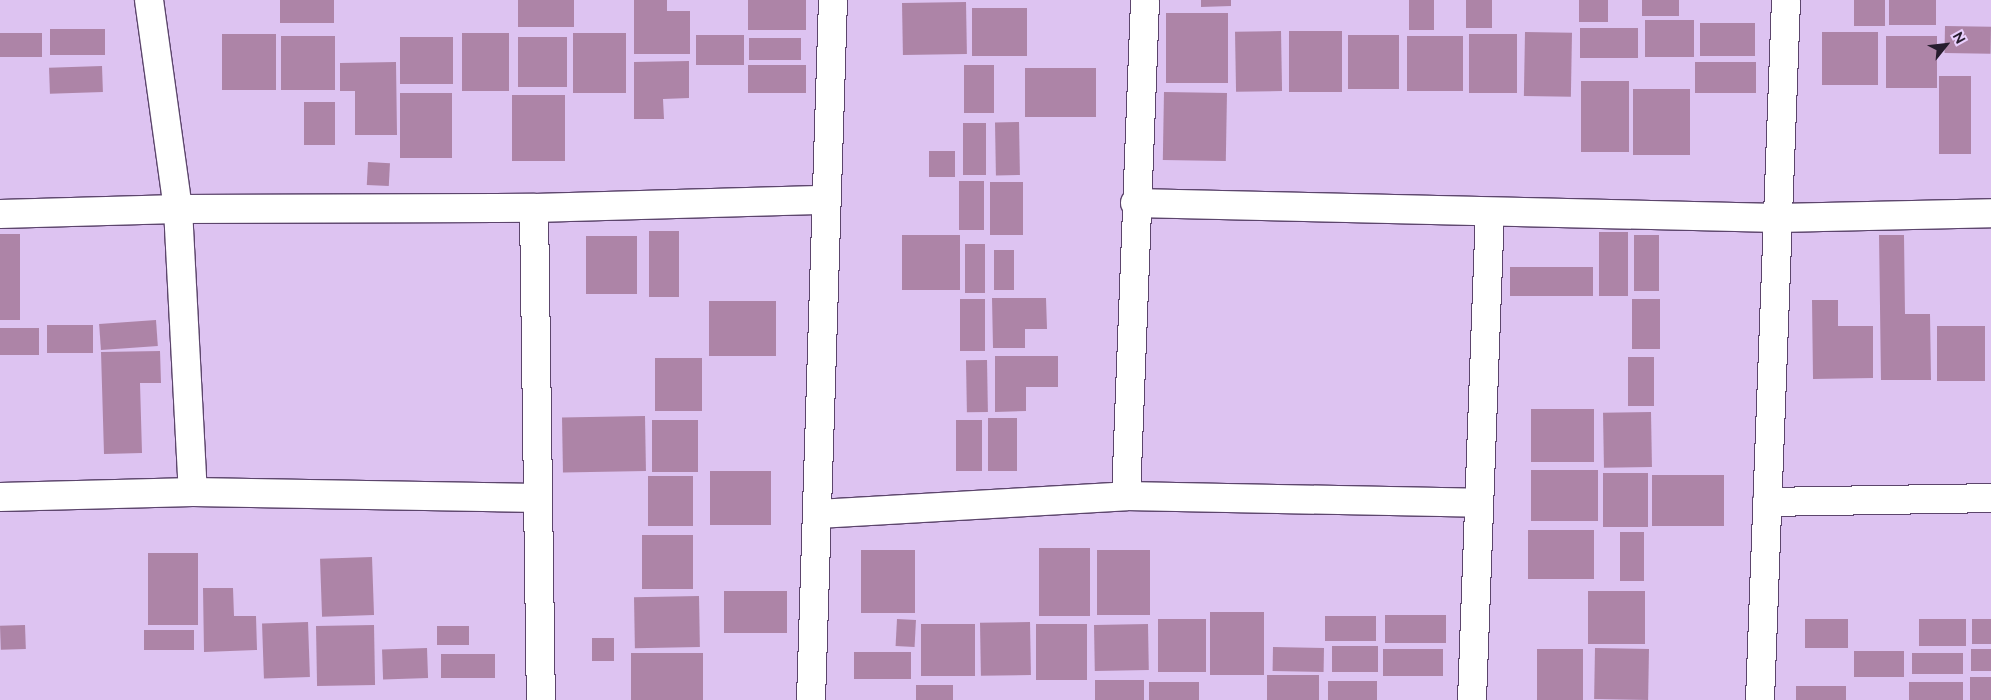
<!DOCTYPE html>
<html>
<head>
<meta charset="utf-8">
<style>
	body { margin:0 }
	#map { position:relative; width:1991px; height:700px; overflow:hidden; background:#ddc3f1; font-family:Raleway,sans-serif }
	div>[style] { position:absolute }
	.building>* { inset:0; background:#ad84a7; transform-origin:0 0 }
	.roads { filter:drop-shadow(1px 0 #5c456c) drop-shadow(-1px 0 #5c456c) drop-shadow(0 1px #5c456c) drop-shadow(0 -1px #5c456c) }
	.street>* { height:28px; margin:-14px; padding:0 14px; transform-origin:14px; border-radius:14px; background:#fff }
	span { translate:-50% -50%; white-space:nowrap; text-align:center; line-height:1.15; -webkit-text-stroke:4px #ead0fe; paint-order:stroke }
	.north { position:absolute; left:1921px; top:20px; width:50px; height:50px; -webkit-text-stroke:4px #ead0fe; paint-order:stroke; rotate:61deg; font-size:14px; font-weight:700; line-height:20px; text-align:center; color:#271d2e }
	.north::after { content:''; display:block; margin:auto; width:18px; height:22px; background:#271d2e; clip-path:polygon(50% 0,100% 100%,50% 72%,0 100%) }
</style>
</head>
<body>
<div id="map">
	<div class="building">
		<div style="left:280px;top:0;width:54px;height:23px"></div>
		<div style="left:518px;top:0;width:56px;height:27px"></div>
		<div style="clip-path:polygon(634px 0,667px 0,667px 11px,690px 11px,690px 54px,634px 54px)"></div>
		<div style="left:748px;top:0;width:58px;height:30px"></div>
		<div style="clip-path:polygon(1201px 0,1231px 0,1231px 6px,1201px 7px)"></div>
		<div style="left:1409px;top:0;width:25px;height:30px"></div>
		<div style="left:1466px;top:0;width:26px;height:28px"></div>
		<div style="left:1579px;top:0;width:29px;height:22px"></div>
		<div style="left:1642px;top:0;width:37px;height:16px"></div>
		<div style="left:1854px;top:0;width:31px;height:26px"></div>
		<div style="left:1889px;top:0;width:47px;height:25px"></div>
		<div style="left:966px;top:2px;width:52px;height:64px;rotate:89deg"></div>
		<div style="left:972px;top:8px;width:55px;height:48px"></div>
		<div style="left:1166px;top:13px;width:62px;height:70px"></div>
		<div style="left:1645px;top:20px;width:49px;height:37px"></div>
		<div style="left:1700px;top:23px;width:55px;height:33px"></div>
		<div style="left:1945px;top:26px;width:46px;height:27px;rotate:1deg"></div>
		<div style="left:1580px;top:28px;width:58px;height:30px"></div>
		<div style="left:105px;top:29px;width:26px;height:55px;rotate:90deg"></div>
		<div style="left:1281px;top:31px;width:60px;height:46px;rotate:89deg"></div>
		<div style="left:1289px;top:31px;width:53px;height:61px"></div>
		<div style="left:1525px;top:32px;width:47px;height:64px;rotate:1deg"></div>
		<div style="left:1822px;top:32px;width:56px;height:53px"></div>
		<div style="left:0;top:33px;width:42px;height:24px"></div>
		<div style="left:462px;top:33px;width:47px;height:58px"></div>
		<div style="left:573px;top:33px;width:53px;height:60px"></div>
		<div style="left:276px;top:34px;width:56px;height:54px;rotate:90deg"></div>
		<div style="left:1469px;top:34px;width:48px;height:59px"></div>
		<div style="left:696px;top:35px;width:48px;height:30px"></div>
		<div style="left:1348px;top:35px;width:51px;height:54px"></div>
		<div style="left:281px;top:36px;width:54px;height:54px"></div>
		<div style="left:1463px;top:36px;width:55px;height:56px;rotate:90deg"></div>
		<div style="left:1937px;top:36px;width:52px;height:51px;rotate:90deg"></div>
		<div style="left:400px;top:37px;width:53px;height:47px"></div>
		<div style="left:518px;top:37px;width:49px;height:50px"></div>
		<div style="left:801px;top:38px;width:22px;height:52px;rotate:90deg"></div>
		<div style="clip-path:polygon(689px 61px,689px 98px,663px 99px,664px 119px,634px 119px,634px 62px)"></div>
		<div style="clip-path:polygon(396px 62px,397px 135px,355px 135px,355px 91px,340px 91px,340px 63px)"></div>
		<div style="left:1695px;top:62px;width:61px;height:31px"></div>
		<div style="left:748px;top:65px;width:58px;height:28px"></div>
		<div style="left:964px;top:65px;width:30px;height:48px"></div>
		<div style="left:102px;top:66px;width:26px;height:53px;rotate:88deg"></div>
		<div style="left:1025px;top:68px;width:71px;height:49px"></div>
		<div style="left:1939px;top:76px;width:32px;height:78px"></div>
		<div style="left:1581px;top:81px;width:48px;height:71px"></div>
		<div style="left:1633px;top:89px;width:57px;height:66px"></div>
		<div style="left:1164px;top:92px;width:63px;height:68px;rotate:1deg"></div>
		<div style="left:400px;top:93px;width:52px;height:65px"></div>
		<div style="left:512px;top:95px;width:53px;height:66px"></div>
		<div style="left:304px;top:102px;width:31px;height:43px"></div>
		<div style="left:1019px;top:122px;width:53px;height:24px;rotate:89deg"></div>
		<div style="left:963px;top:123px;width:23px;height:52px"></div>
		<div style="left:929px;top:151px;width:26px;height:26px"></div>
		<div style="left:368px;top:162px;width:22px;height:23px;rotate:3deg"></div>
		<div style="left:959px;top:181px;width:25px;height:49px"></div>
		<div style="left:990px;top:182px;width:33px;height:53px"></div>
		<div style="left:679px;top:231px;width:66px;height:30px;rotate:90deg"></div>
		<div style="left:1599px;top:232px;width:29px;height:64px"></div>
		<div style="left:0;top:234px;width:20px;height:86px"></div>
		<div style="left:902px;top:235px;width:58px;height:55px"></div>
		<div style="left:1634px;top:235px;width:25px;height:56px"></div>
		<div style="clip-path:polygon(1879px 235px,1904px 235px,1905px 314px,1930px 314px,1931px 380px,1881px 380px)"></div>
		<div style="left:586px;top:236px;width:51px;height:58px"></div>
		<div style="left:965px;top:244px;width:20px;height:49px"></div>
		<div style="left:994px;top:250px;width:20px;height:40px"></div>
		<div style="left:1510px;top:267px;width:83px;height:29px"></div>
		<div style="clip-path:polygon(992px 298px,1046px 298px,1047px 329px,1025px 329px,1025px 348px,993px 348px)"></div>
		<div style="left:960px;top:299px;width:25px;height:52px"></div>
		<div style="left:1632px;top:299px;width:28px;height:50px"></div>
		<div style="clip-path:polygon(1812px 300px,1838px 300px,1838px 326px,1873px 326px,1873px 378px,1813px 379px)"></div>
		<div style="left:709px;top:301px;width:67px;height:55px"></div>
		<div style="left:156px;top:320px;width:26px;height:57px;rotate:86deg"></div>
		<div style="left:47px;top:325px;width:46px;height:28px"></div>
		<div style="left:1937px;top:326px;width:48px;height:55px"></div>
		<div style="left:0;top:328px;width:39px;height:27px"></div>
		<div style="clip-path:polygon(160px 351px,161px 383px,140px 383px,142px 453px,104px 454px,101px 352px)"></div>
		<div style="clip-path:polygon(995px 356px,1058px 356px,1058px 387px,1026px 387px,1026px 411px,995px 412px)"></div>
		<div style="left:1628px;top:357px;width:26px;height:49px"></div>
		<div style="left:655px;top:358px;width:47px;height:53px"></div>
		<div style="left:987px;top:360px;width:52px;height:21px;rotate:89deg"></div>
		<div style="left:1594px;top:409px;width:53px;height:63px;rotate:90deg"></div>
		<div style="left:1651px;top:412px;width:55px;height:48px;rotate:89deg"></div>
		<div style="left:645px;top:416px;width:55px;height:83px;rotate:89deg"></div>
		<div style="left:1017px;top:418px;width:53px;height:29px;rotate:90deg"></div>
		<div style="left:652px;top:420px;width:46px;height:52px"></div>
		<div style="left:956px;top:420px;width:26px;height:51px"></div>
		<div style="left:1531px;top:470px;width:67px;height:51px"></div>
		<div style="left:771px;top:471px;width:54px;height:61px;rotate:90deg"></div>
		<div style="left:1603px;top:473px;width:45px;height:54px"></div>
		<div style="left:1652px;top:475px;width:72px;height:51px"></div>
		<div style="left:648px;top:476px;width:45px;height:50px"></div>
		<div style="left:1528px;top:530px;width:66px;height:49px"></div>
		<div style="left:1620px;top:532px;width:24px;height:49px"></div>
		<div style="left:642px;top:535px;width:51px;height:54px"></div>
		<div style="left:1039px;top:548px;width:51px;height:68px"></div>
		<div style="left:861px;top:550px;width:54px;height:63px"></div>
		<div style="left:1097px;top:550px;width:53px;height:65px"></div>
		<div style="left:148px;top:553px;width:50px;height:72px"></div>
		<div style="left:372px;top:557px;width:58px;height:52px;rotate:88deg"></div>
		<div style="clip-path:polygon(203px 588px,233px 588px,234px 616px,256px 616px,257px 650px,204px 652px)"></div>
		<div style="left:724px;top:591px;width:63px;height:42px"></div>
		<div style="left:1588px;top:591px;width:57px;height:53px"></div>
		<div style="left:699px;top:596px;width:51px;height:65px;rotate:89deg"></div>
		<div style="left:1264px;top:612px;width:63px;height:54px;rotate:90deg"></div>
		<div style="left:1385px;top:615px;width:61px;height:28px"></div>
		<div style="left:1325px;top:616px;width:51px;height:25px"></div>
		<div style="left:897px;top:619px;width:19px;height:27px;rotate:3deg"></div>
		<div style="left:1158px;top:619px;width:48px;height:53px"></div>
		<div style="left:1805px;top:619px;width:43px;height:29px"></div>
		<div style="left:1919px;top:619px;width:47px;height:27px"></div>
		<div style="left:1972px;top:619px;width:19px;height:25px"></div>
		<div style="left:308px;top:622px;width:55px;height:46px;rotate:88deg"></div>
		<div style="left:1030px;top:622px;width:53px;height:50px;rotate:89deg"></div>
		<div style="left:921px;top:624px;width:54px;height:52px"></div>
		<div style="left:1036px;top:624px;width:51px;height:56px"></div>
		<div style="left:1148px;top:624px;width:46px;height:54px;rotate:89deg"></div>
		<div style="left:25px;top:625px;width:24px;height:25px;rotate:88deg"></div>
		<div style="left:374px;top:625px;width:60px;height:58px;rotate:89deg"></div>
		<div style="left:437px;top:626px;width:32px;height:19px"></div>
		<div style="left:194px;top:630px;width:20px;height:50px;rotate:90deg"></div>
		<div style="left:592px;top:638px;width:22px;height:23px"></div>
		<div style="left:1378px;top:646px;width:26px;height:46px;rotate:90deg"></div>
		<div style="left:1273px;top:647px;width:51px;height:24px;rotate:1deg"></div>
		<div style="left:427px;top:648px;width:30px;height:45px;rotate:88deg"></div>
		<div style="left:1595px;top:648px;width:54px;height:51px;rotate:1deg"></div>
		<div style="left:1383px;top:649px;width:60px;height:27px"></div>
		<div style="left:1583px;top:649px;width:51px;height:46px;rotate:90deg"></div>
		<div style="left:1971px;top:649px;width:20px;height:22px"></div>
		<div style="left:1904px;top:651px;width:26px;height:50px;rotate:90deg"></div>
		<div style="left:854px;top:652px;width:57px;height:27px"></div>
		<div style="left:631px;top:653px;width:72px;height:47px"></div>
		<div style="left:1963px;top:653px;width:21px;height:51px;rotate:90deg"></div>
		<div style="left:495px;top:654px;width:24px;height:54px;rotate:90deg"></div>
		<div style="left:1267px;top:675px;width:52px;height:25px"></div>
		<div style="left:1970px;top:677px;width:21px;height:23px"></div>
		<div style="left:1095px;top:680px;width:49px;height:20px"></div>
		<div style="left:1328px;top:681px;width:49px;height:19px"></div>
		<div style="left:1199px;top:682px;width:18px;height:50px;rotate:90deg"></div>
		<div style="left:1963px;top:682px;width:18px;height:54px;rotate:90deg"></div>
		<div style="left:916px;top:685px;width:37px;height:15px"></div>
		<div style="left:1846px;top:686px;width:14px;height:50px;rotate:90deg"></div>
	</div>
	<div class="roads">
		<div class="street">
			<div style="left:149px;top:0;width:211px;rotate:82.1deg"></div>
			<div style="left:178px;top:209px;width:283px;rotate:87deg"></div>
			<div style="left:1135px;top:203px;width:643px;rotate:1.34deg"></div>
			<div style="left:1778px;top:218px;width:213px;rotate:-1.3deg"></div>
			<div style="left:534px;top:208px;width:492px;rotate:89.2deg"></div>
			<div style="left:0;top:214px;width:178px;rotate:-1.6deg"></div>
			<div style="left:178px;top:209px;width:356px;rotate:-0.2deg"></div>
			<div style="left:534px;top:208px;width:293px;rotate:-1.6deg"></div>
			<div style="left:1126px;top:496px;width:496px;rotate:-87.8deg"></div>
			<div style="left:0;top:497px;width:193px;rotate:-1.5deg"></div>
			<div style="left:193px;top:492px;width:345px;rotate:1deg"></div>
			<div style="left:1767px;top:502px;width:224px;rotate:-1deg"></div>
			<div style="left:818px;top:514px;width:309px;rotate:-3.3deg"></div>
			<div style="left:1126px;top:496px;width:353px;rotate:1.1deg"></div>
			<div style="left:811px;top:700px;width:700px;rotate:-88.2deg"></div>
			<div style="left:1472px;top:700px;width:488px;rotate:-87.9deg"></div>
			<div style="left:1760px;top:700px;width:700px;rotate:-87.87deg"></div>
		</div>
	</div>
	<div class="north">N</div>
</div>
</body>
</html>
